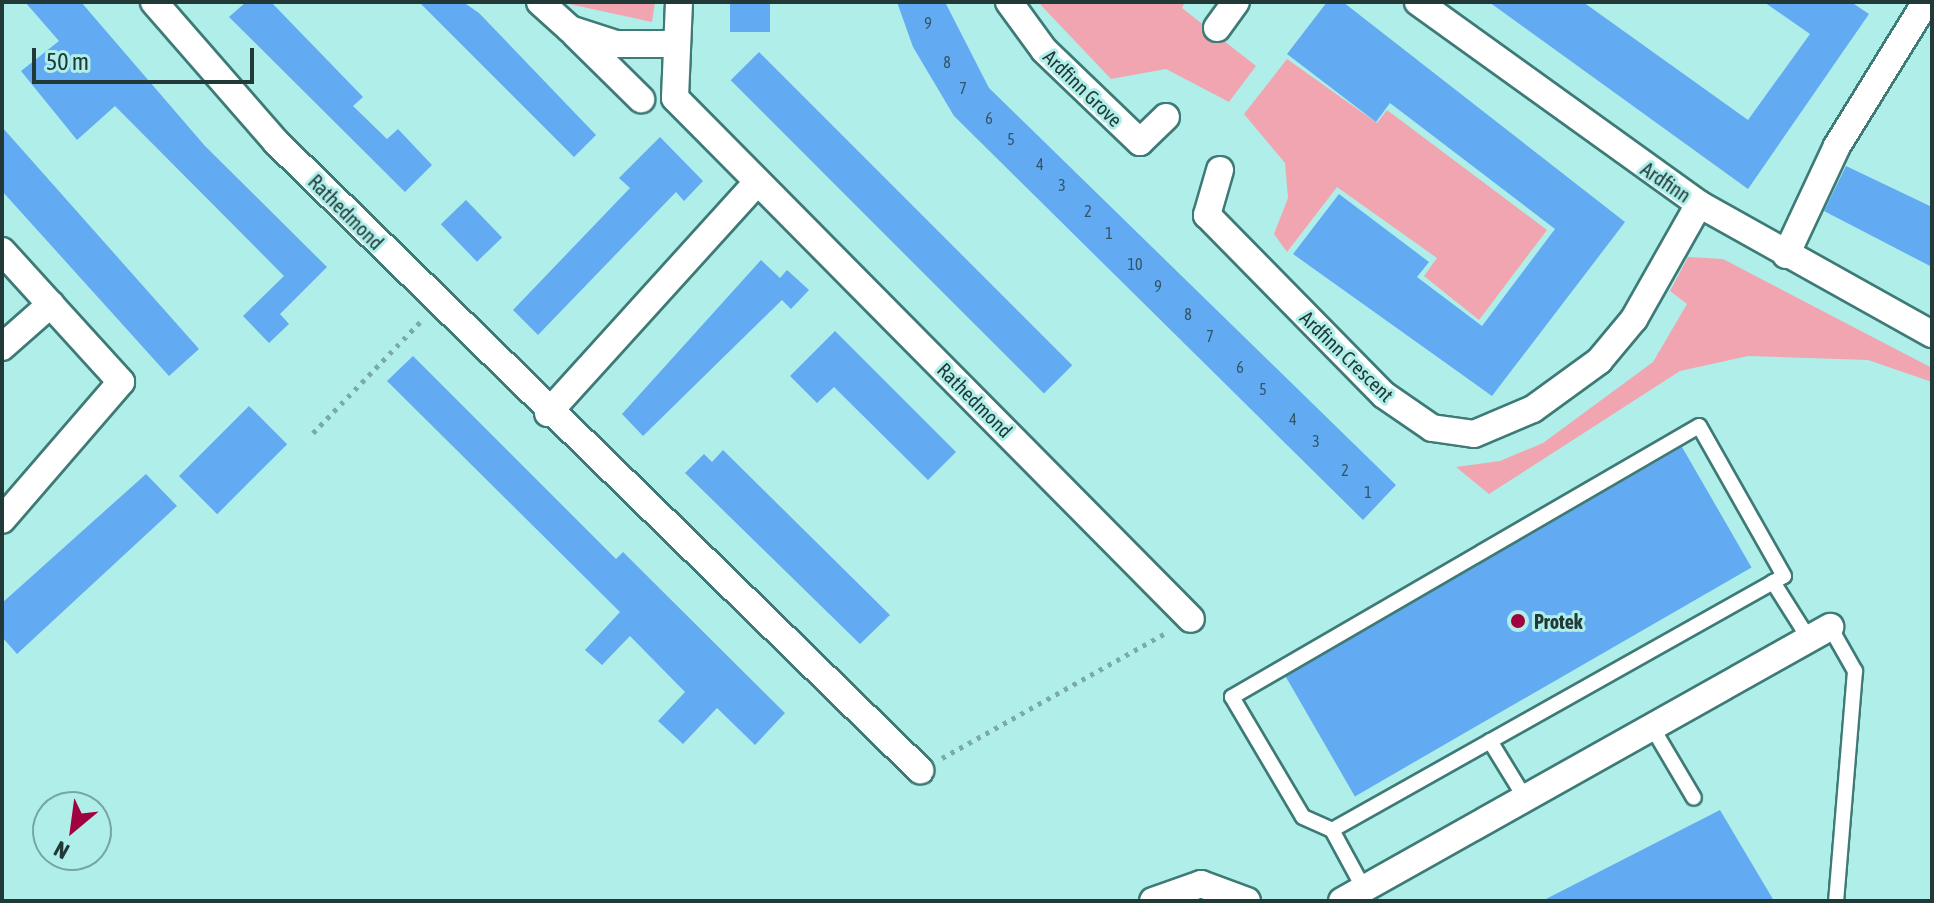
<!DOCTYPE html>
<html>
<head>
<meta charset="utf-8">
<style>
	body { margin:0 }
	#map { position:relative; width:1934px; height:903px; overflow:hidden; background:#afeee9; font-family:"Asap Condensed",sans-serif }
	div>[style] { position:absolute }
	.green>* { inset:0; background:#f1a5b0 }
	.building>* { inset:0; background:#62abf3; transform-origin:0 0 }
	.path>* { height:5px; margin-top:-2.5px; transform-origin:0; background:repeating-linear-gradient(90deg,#7aaba7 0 4px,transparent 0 10px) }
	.roads { filter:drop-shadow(2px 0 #3e7a76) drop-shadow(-2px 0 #3e7a76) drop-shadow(0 2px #3e7a76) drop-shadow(0 -2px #3e7a76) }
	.service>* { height:14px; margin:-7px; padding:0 7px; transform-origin:7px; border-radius:7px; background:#fff }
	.minor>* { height:26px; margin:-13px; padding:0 13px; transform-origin:13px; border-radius:13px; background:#fff }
	.dots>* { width:22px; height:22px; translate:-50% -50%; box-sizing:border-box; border:4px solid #afeee9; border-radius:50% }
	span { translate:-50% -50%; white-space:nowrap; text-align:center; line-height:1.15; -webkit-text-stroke:6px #afeee9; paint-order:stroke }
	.number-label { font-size:16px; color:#315667 }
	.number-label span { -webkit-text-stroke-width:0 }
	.street-label { font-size:20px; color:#213a38 }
	.poi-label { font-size:20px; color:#213a38; font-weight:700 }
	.left { translate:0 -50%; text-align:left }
	.frame { position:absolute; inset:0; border:4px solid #213a38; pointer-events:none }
	.north { position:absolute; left:32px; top:791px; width:80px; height:80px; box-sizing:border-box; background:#afeee9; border:2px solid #76a6a2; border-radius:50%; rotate:209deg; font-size:22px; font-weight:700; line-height:32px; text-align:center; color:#213a38 }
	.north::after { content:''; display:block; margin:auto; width:28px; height:36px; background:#a0013f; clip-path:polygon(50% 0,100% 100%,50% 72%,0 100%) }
	.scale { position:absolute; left:32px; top:48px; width:222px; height:36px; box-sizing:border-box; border:4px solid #213a38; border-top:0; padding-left:10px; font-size:24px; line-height:28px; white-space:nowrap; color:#213a38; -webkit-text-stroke:6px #afeee9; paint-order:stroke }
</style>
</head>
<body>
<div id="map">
	<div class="green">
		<div style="clip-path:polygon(560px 2px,655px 2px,652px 22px)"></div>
		<div style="clip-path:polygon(1038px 2px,1185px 2px,1182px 8px,1256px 66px,1229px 102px,1166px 69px,1111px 79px)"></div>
		<div style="clip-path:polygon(1287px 59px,1377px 123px,1387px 110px,1547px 230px,1479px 320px,1424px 276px,1437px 258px,1337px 187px,1287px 252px,1274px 234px,1288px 198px,1285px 163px,1244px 114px)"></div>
		<div style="clip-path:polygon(1688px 257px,1723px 259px,1932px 368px,1932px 382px,1868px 360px,1748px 356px,1680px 371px,1489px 494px,1456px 467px,1500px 461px,1543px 443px,1653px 362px,1687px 304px,1670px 291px)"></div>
	</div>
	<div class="building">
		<div style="clip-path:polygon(25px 2px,81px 2px,205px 146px,327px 267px,280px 314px,289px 324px,269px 343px,243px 316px,284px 276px,115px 106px,77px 140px,21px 71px,59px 41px)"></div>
		<div style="clip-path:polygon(246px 2px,271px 2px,363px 97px,353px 106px,387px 139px,398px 129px,432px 165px,405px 192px,229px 17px)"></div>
		<div style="clip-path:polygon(419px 2px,463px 2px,479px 13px,596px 135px,574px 157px)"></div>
		<div style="left:730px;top:2px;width:40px;height:30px"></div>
		<div style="clip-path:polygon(897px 2px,945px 2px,989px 88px,1396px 485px,1363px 520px,954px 116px,913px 47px)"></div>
		<div style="clip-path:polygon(1327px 2px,1343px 2px,1625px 222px,1492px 396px,1293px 254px,1339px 194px,1429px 262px,1417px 277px,1482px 326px,1555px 229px,1390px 103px,1376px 122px,1287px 54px)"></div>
		<div style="clip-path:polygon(1489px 2px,1583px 2px,1748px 120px,1810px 34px,1764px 2px,1851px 2px,1869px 14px,1748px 189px)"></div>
		<div style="left:759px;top:52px;width:443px;height:40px;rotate:45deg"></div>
		<div style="clip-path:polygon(2px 127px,199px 349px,169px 376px,2px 191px)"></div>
		<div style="clip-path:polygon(660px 137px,703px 181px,684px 201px,676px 192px,538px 335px,513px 310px,630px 188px,619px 178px)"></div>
		<div style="clip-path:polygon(1846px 166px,1932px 207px,1932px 267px,1824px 211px)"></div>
		<div style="left:466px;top:200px;width:52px;height:35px;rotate:46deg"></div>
		<div style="clip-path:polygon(761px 260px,780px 278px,787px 270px,809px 290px,791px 309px,782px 300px,643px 436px,622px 414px)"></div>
		<div style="clip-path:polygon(835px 331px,956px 452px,928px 480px,834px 387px,817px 403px,790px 376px)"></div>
		<div style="clip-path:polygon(413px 356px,616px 559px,623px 552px,785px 713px,755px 745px,717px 708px,683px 744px,658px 721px,685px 692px,630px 636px,602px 665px,585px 650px,620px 612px,387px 381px)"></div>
		<div style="left:249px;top:406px;width:54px;height:99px;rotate:45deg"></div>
		<div style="left:1682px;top:447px;width:139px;height:458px;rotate:60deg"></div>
		<div style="clip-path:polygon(723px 450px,890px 615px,860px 644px,685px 473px,704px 454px,712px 462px)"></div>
		<div style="clip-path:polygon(146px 474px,177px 506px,17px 654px,2px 637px,2px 603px)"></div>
		<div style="clip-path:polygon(1720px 810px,1774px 901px,1542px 901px)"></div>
	</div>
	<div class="path">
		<div style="left:313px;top:433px;width:158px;rotate:-46deg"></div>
		<div style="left:942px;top:758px;width:258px;rotate:-29.2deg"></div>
	</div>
	<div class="roads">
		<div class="service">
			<div style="left:1773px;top:582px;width:67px;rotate:57.7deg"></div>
			<div style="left:1830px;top:627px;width:51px;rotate:60.4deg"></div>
			<div style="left:1855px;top:671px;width:231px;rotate:94.7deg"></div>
			<div style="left:1652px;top:727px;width:82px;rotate:59.4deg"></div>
			<div style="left:1490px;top:741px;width:67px;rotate:58.4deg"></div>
			<div style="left:1332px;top:830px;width:518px;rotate:-29.33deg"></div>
			<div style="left:1784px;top:576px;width:172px;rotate:-119.5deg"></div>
			<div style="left:1699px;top:426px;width:540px;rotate:149.87deg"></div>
			<div style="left:1232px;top:697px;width:139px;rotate:59.4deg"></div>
			<div style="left:1303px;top:817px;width:32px;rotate:24deg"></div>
			<div style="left:1332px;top:830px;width:67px;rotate:61.5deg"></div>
		</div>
		<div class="minor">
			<div style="left:154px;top:2px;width:186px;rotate:48.9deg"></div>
			<div style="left:276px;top:142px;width:900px;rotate:44.28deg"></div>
			<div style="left:540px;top:2px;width:40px;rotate:42deg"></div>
			<div style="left:570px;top:29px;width:48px;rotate:18.1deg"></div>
			<div style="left:616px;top:44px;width:61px"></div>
			<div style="left:679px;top:2px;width:96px;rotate:92.4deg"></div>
			<div style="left:675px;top:98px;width:733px;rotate:45.28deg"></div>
			<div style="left:1009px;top:2px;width:59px;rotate:53.9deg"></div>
			<div style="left:1044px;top:50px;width:133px;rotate:43.8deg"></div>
			<div style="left:1140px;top:142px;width:36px;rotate:-44deg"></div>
			<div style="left:1418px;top:2px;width:346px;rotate:35.7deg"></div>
			<div style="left:1699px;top:204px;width:267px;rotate:29.2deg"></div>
			<div style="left:1217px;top:28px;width:32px;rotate:-54deg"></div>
			<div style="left:575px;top:34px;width:93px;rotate:44.6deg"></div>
			<div style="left:1220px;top:170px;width:47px;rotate:106.1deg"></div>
			<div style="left:1207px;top:215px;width:252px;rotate:45.5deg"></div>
			<div style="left:1384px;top:395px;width:58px;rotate:34.5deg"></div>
			<div style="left:1432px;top:428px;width:42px;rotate:8.1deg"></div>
			<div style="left:1474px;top:434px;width:64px;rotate:-23deg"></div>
			<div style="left:1533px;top:409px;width:82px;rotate:-36deg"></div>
			<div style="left:1599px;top:361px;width:55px;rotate:-50.2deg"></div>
			<div style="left:1634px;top:319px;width:132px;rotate:-60.5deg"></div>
			<div style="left:2px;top:251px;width:177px;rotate:47.7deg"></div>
			<div style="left:121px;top:382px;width:182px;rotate:130.8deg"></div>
			<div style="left:1786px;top:255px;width:120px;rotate:-64.9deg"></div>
			<div style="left:1837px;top:146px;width:169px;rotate:-58.3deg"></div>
			<div style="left:2px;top:347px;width:65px;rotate:-41.3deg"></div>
			<div style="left:548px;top:413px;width:309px;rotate:-47.8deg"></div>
			<div style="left:1153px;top:901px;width:51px;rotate:-19.5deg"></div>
			<div style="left:1201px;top:884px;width:49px;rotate:20.3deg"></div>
			<div style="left:1342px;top:901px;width:560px;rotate:-29.31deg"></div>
		</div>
	</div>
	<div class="dots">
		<div style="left:1518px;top:621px;background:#a0013f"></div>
	</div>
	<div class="number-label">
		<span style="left:928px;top:23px">9</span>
		<span style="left:947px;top:62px">8</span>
		<span style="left:963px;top:88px">7</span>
		<span style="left:989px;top:118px">6</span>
		<span style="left:1011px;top:139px">5</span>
		<span style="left:1040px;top:164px">4</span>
		<span style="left:1062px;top:185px">3</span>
		<span style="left:1088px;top:211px">2</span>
		<span style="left:1109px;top:233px">1</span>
		<span style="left:1135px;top:264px">10</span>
		<span style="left:1158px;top:286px">9</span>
		<span style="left:1188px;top:314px">8</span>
		<span style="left:1210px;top:336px">7</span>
		<span style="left:1240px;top:367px">6</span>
		<span style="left:1263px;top:389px">5</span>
		<span style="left:1293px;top:419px">4</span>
		<span style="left:1316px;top:441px">3</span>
		<span style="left:1345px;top:470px">2</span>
		<span style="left:1368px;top:492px">1</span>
	</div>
	<div class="street-label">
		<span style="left:1083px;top:88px;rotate:44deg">Ardfinn Grove</span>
		<span style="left:1666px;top:182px;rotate:34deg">Ardfinn</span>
		<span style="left:346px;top:212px;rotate:45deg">Rathedmond</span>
		<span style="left:1347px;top:356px;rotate:44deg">Ardfinn Crescent</span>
		<span style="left:975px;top:400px;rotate:45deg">Rathedmond</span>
	</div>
	<div class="poi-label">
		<span class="left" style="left:1534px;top:621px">Protek</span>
	</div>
	<div class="frame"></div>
	<div class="north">N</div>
	<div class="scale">50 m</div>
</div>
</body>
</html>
